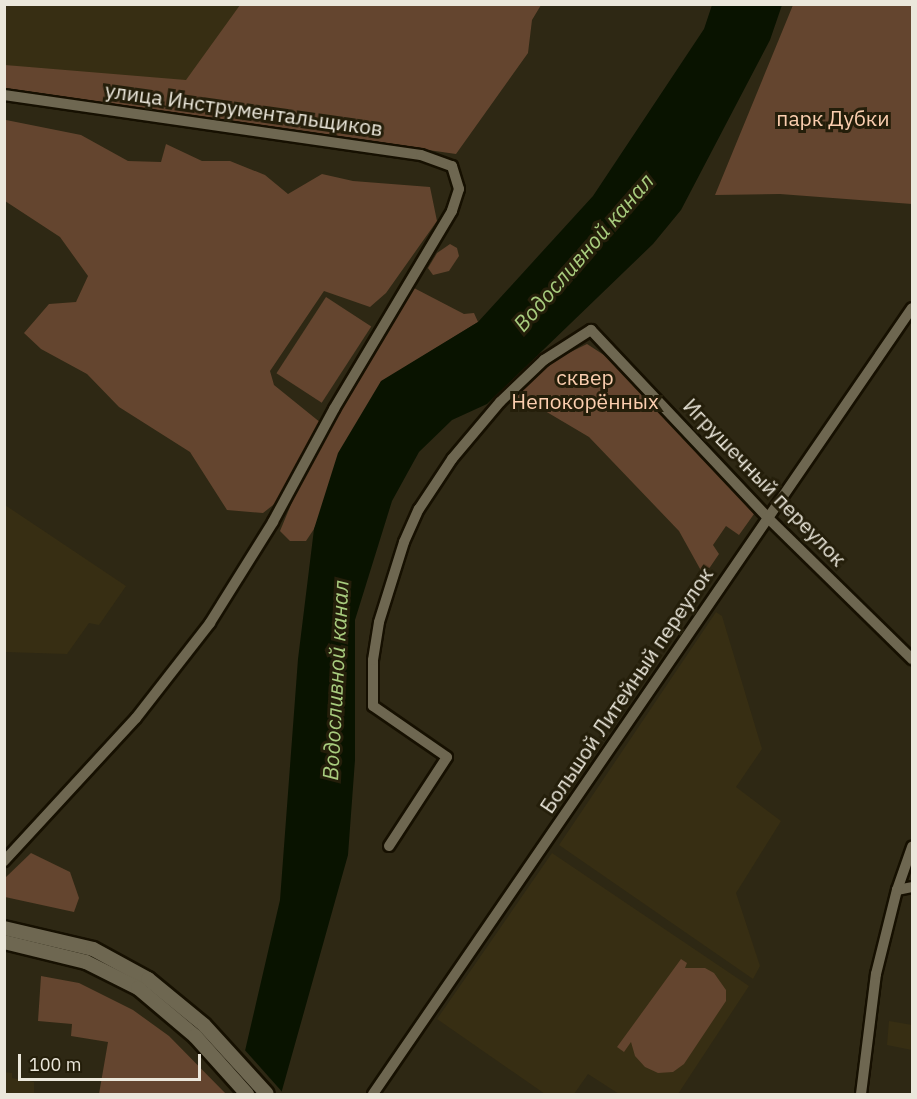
<!DOCTYPE html>
<html>
<head>
<meta charset="utf-8">
<style>
	body { margin:0 }
	#map { position:relative; width:917px; height:1099px; overflow:hidden; background:#2e2814; font-family:"IBM Plex Sans",sans-serif }
	div>[style] { position:absolute }
	.built>* { inset:0; background:#372e13 }
	.green>* { inset:0; background:#64452f; transform-origin:0 0 }
	.water>* { inset:0; background:#091300 }
	.pier>* { inset:0; background:#2e2814 }
	.roads { filter:drop-shadow(2px 0 #161001) drop-shadow(-2px 0 #161001) drop-shadow(0 2px #161001) drop-shadow(0 -2px #161001) }
	.street>* { height:10px; margin:-5px; padding:0 5px; transform-origin:5px; border-radius:5px; background:#6e6751 }
	.secondary>* { height:14px; margin:-7px; padding:0 7px; transform-origin:7px; border-radius:7px; background:#6e6751 }
	span { translate:-50% -50%; white-space:nowrap; text-align:center; line-height:1.15; -webkit-text-stroke:6px #241e0a; paint-order:stroke }
	.street-label { font-size:21px; color:#ebe7db }
	.park-label { font-size:21px; color:#fbceaf }
	.water-label { font-size:22px; color:#a8cc7e; font-style:italic }
	.frame { position:absolute; inset:0; border:6px solid #ebe7db; pointer-events:none }
	.scale { position:absolute; left:18px; top:1054px; width:183px; height:27px; box-sizing:border-box; border:3px solid #ebe7db; border-top:0; padding-left:8px; font-size:18px; line-height:21px; white-space:nowrap; color:#ebe7db; -webkit-text-stroke:4px #241e0a; paint-order:stroke }
</style>
</head>
<body>
<div id="map">
	<div class="built">
		<div style="clip-path:polygon(5px 5px,253px 5px,192px 90px,5px 65px)"></div>
		<div style="clip-path:polygon(5px 505px,126px 586px,99px 625px,89px 623px,67px 654px,5px 652px)"></div>
		<div style="clip-path:polygon(716px 612px,722px 616px,762px 749px,736px 787px,781px 821px,736px 893px,760px 966px,753px 979px,559px 845px)"></div>
		<div style="clip-path:polygon(552px 853px,749px 986px,678px 1094px,619px 1094px,588px 1074px,574px 1094px,545px 1094px,437px 1019px)"></div>
		<div style="clip-path:polygon(889px 1021px,912px 1025px,912px 1050px,887px 1045px)"></div>
		<div style="clip-path:polygon(4px 1072px,12px 1073px,12px 1078px,34px 1082px,34px 1094px,5px 1094px)"></div>
	</div>
	<div class="green">
		<div style="clip-path:polygon(240px 5px,240px 4px,541px 5px,532px 20px,528px 53px,456px 154px,5px 89px,5px 65px,186px 80px)"></div>
		<div style="clip-path:polygon(793px 5px,912px 5px,912px 204px,780px 194px,715px 195px)"></div>
		<div style="clip-path:polygon(6px 120px,81px 135px,128px 161px,161px 162px,166px 144px,202px 161px,230px 161px,265px 175px,288px 194px,322px 174px,353px 181px,430px 187px,437px 221px,386px 293px,370px 307px,324px 291px,270px 371px,274px 385px,321px 423px,282px 498px,263px 513px,227px 510px,190px 452px,119px 407px,87px 374px,41px 349px,24px 333px,49px 304px,76px 302px,88px 276px,60px 237px,5px 201px)"></div>
		<div style="clip-path:polygon(450px 244px,457px 248px,459px 256px,449px 271px,433px 275px,428px 268px,437px 253px)"></div>
		<div style="clip-path:polygon(414px 288px,464px 314px,474px 313px,478px 322px,381px 382px,314px 529px,306px 541px,290px 541px,280px 531px,304px 473px)"></div>
		<div style="left:326px;top:297px;width:54px;height:91px;rotate:33deg"></div>
		<div style="clip-path:polygon(587px 344px,607px 357px,680px 429px,750px 505px,754px 514px,739px 535px,726px 526px,713px 545px,719px 554px,704px 576px,679px 531px,589px 437px,540px 408px,510px 399px,550px 362px)"></div>
		<div style="clip-path:polygon(31px 853px,70px 872px,79px 898px,74px 912px,5px 897px,5px 878px)"></div>
		<div style="clip-path:polygon(681px 959px,687px 963px,685px 968px,705px 968px,714px 973px,726px 990px,726px 1001px,684px 1064px,673px 1072px,658px 1073px,645px 1067px,635px 1056px,631px 1042px,624px 1052px,617px 1047px)"></div>
		<div style="clip-path:polygon(41px 976px,79px 983px,133px 1010px,169px 1036px,226px 1094px,99px 1094px,108px 1042px,71px 1036px,72px 1024px,38px 1021px)"></div>
	</div>
	<div class="water">
		<div style="clip-path:polygon(712px 5px,782px 5px,770px 40px,681px 210px,653px 244px,487px 404px,452px 420px,419px 452px,392px 501px,355px 620px,355px 760px,348px 855px,281px 1094px,235px 1094px,280px 900px,298px 659px,314px 529px,338px 453px,381px 381px,478px 322px,593px 196px,704px 29px)"></div>
	</div>
	<div class="pier">
		<div style="clip-path:polygon(243px 1048px,284px 1094px,233px 1093px)"></div>
	</div>
	<div class="roads">
		<div class="street">
			<div style="left:4px;top:95px;width:421px;rotate:8.2deg"></div>
			<div style="left:421px;top:155px;width:33px;rotate:20deg"></div>
			<div style="left:452px;top:166px;width:24px;rotate:73deg"></div>
			<div style="left:459px;top:189px;width:23px;rotate:108deg"></div>
			<div style="left:452px;top:211px;width:230px;rotate:120.8deg"></div>
			<div style="left:334px;top:409px;width:128px;rotate:118.4deg"></div>
			<div style="left:273px;top:522px;width:119px;rotate:122deg"></div>
			<div style="left:210px;top:623px;width:120px;rotate:127.9deg"></div>
			<div style="left:136px;top:718px;width:195px;rotate:132.7deg"></div>
			<div style="left:389px;top:846px;width:106px;rotate:-56.9deg"></div>
			<div style="left:447px;top:757px;width:90px;rotate:-145.4deg"></div>
			<div style="left:373px;top:706px;width:46px;rotate:-90deg"></div>
			<div style="left:373px;top:660px;width:38px;rotate:-81deg"></div>
			<div style="left:379px;top:622px;width:84px;rotate:-72.6deg"></div>
			<div style="left:404px;top:542px;width:36px;rotate:-66deg"></div>
			<div style="left:419px;top:509px;width:60px;rotate:-56.6deg"></div>
			<div style="left:452px;top:459px;width:75px;rotate:-49.9deg"></div>
			<div style="left:500px;top:402px;width:61px;rotate:-43.7deg"></div>
			<div style="left:544px;top:360px;width:56px;rotate:-32.6deg"></div>
			<div style="left:591px;top:330px;width:258px;rotate:46.7deg"></div>
			<div style="left:768px;top:518px;width:202px;rotate:44.4deg"></div>
			<div style="left:897px;top:890px;width:15px;rotate:-11deg"></div>
			<div style="left:373px;top:1094px;width:953px;rotate:-55.56deg"></div>
			<div style="left:861px;top:1094px;width:121px;rotate:-82.9deg"></div>
			<div style="left:876px;top:974px;width:87px;rotate:-76deg"></div>
			<div style="left:897px;top:890px;width:46px;rotate:-70.8deg"></div>
		</div>
		<div class="secondary">
			<div style="left:4px;top:928px;width:91px;rotate:13.3deg"></div>
			<div style="left:93px;top:949px;width:63px;rotate:28.6deg"></div>
			<div style="left:148px;top:979px;width:72px;rotate:39.4deg"></div>
			<div style="left:204px;top:1025px;width:93px;rotate:47.6deg"></div>
			<div style="left:4px;top:942px;width:84px;rotate:13.7deg"></div>
			<div style="left:86px;top:962px;width:58px;rotate:26.6deg"></div>
			<div style="left:138px;top:988px;width:75px;rotate:40.1deg"></div>
			<div style="left:195px;top:1036px;width:78px;rotate:48.1deg"></div>
		</div>
	</div>
	<div class="street-label">
		<span style="left:244px;top:109px;rotate:8deg">улица Инструментальщиков</span>
		<span style="left:765px;top:482px;rotate:46deg">Игрушечный переулок</span>
		<span style="left:626px;top:690px;rotate:-56deg">Большой Литейный переулок</span>
	</div>
	<div class="park-label">
		<span style="left:833px;top:118px">парк Дубки</span>
		<span style="left:585px;top:389px">сквер<br>Непокорённых</span>
	</div>
	<div class="water-label">
		<span style="left:583px;top:252px;rotate:-49deg">Водосливной канал</span>
		<span style="left:335px;top:680px;rotate:-87deg">Водосливной канал</span>
	</div>
	<div class="frame"></div>
	<div class="scale">100 m</div>
</div>
</body>
</html>
